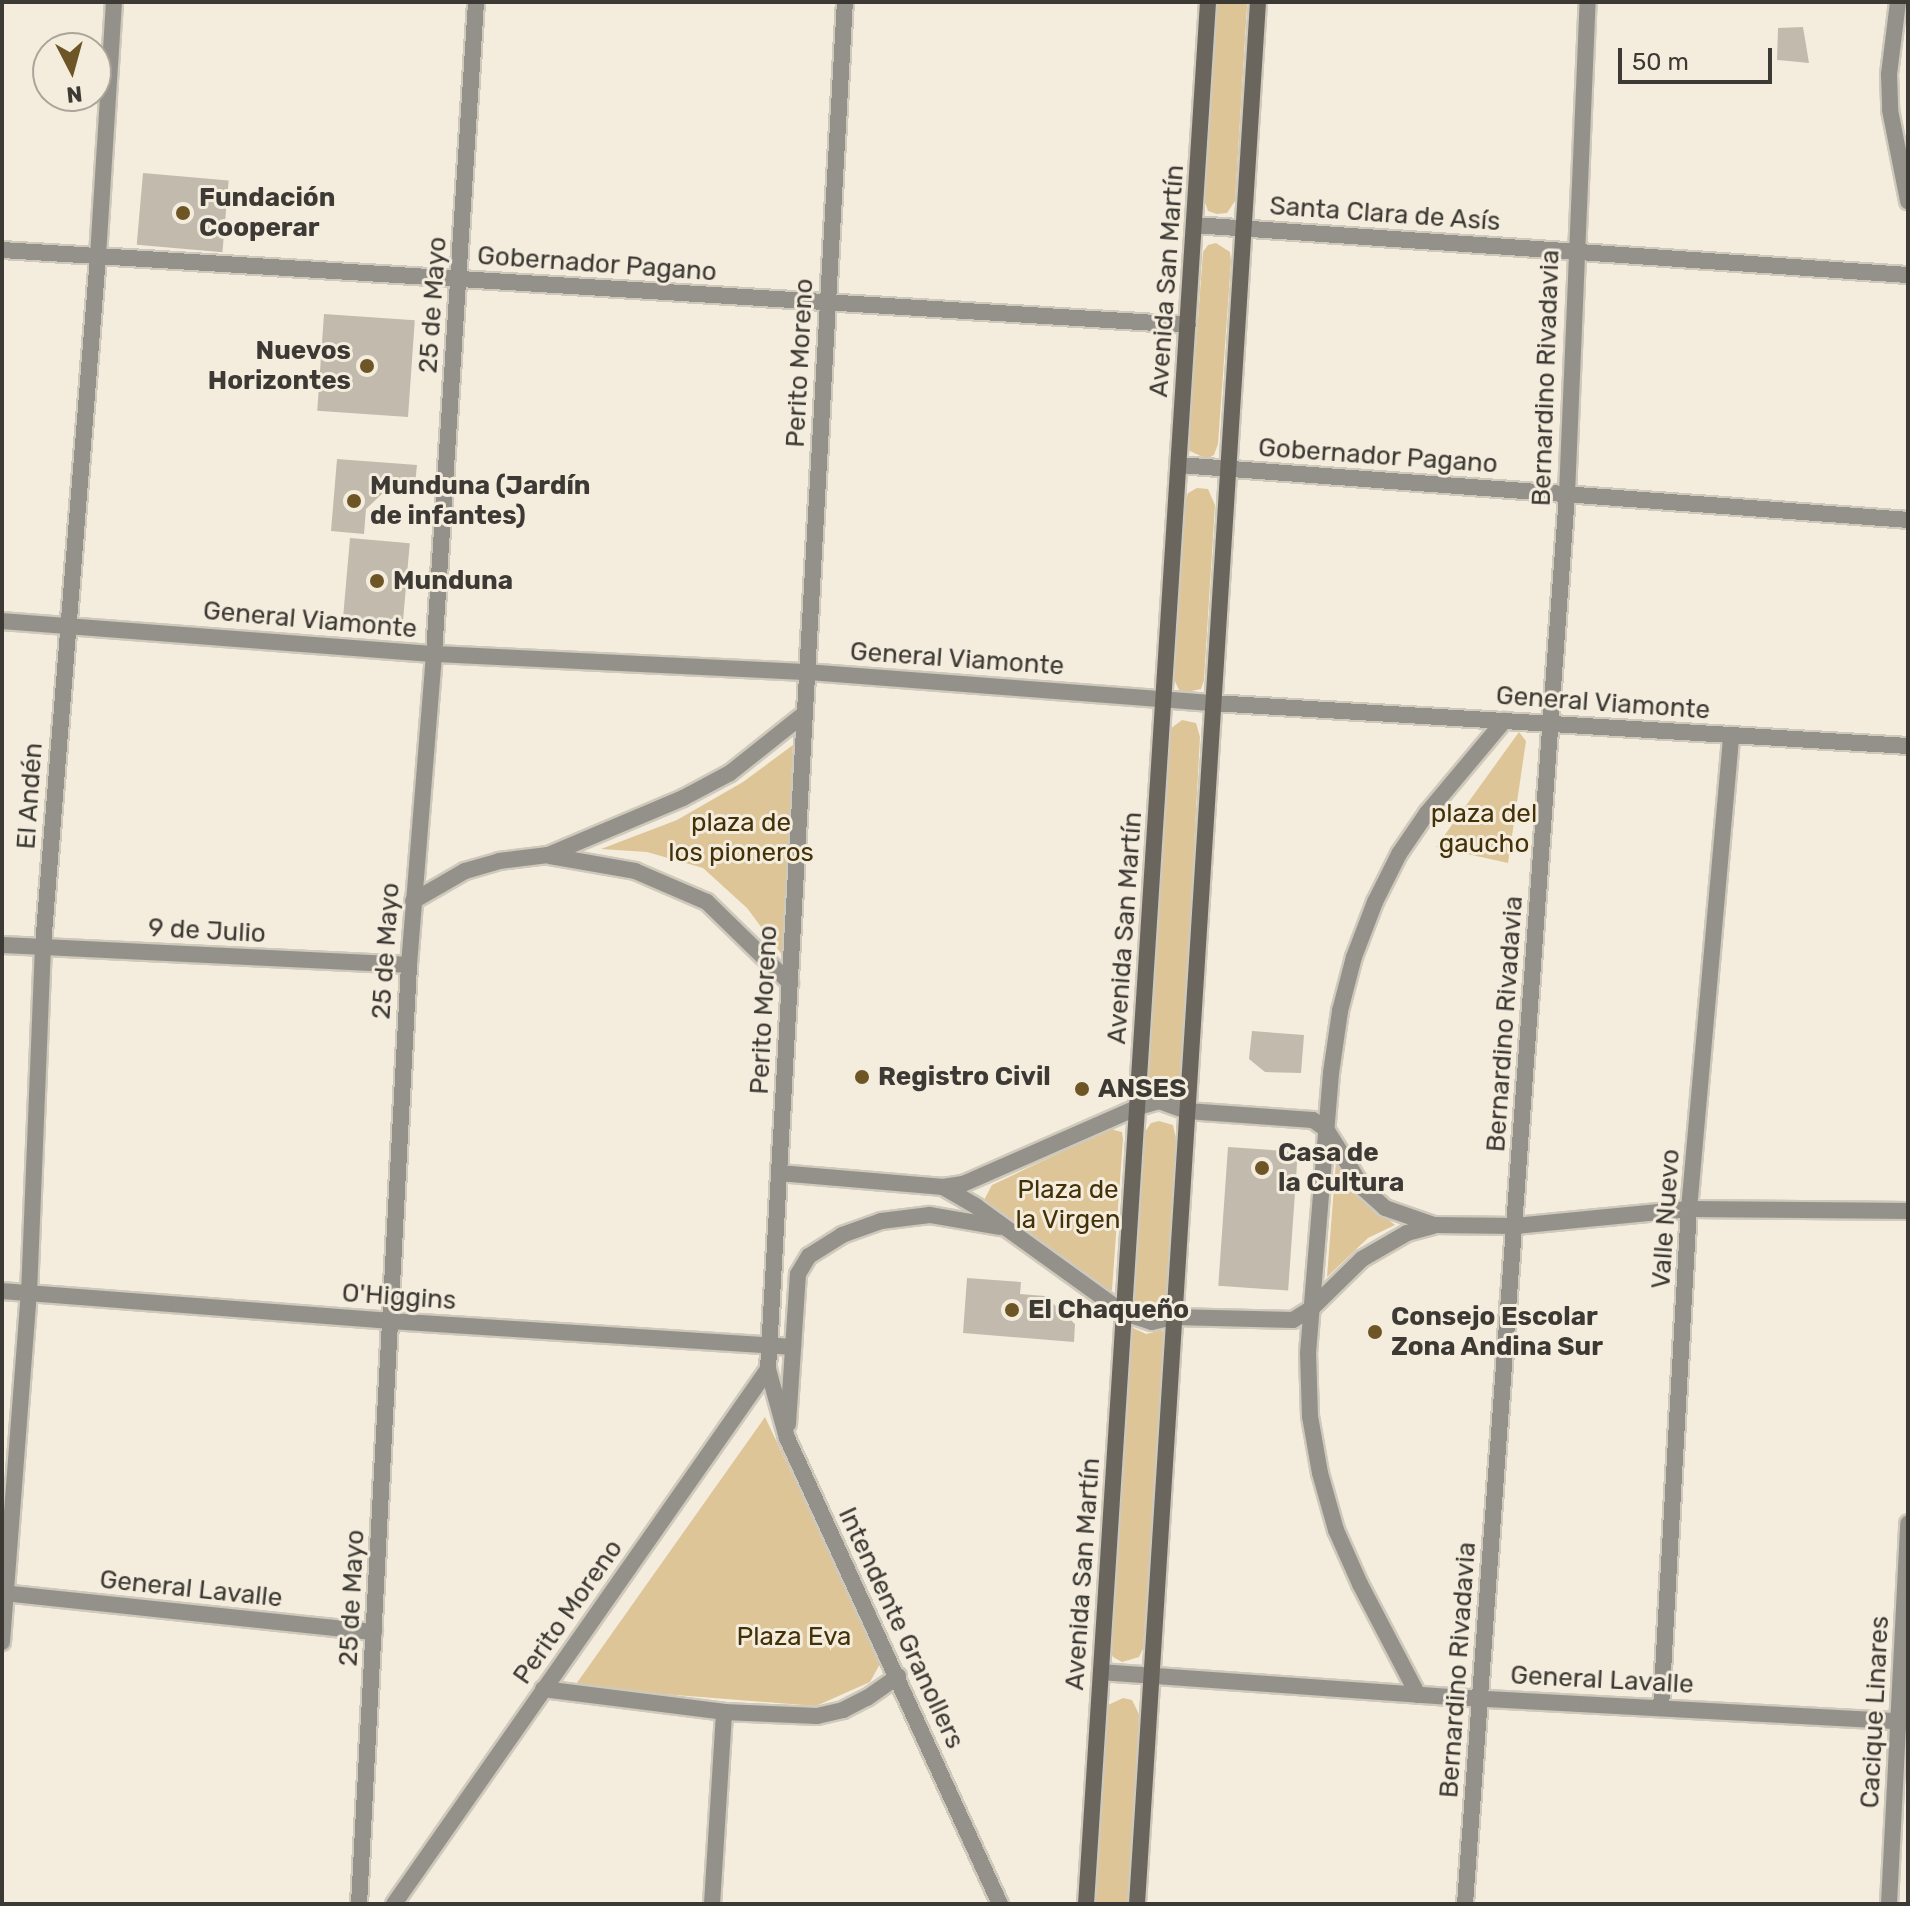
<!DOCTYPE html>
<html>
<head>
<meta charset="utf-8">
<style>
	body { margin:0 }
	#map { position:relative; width:1910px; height:1906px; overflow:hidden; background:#f4edde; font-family:Rubik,sans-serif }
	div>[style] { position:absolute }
	.green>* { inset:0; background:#dec597 }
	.building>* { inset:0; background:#c2bbad; transform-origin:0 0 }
	.roads { filter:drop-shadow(2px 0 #cfc9bc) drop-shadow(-2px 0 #cfc9bc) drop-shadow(0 2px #cfc9bc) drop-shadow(0 -2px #cfc9bc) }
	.street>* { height:16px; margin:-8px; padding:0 8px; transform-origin:8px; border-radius:8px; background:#94918b }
	.secondary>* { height:16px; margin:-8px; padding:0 8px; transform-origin:8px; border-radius:8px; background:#6a665d }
	.dots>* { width:22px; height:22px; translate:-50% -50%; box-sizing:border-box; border:4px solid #f4edde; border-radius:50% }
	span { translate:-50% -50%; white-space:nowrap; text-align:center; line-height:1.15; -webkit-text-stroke:6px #f4edde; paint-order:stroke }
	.poi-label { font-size:26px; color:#3d3a35; font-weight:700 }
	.left { translate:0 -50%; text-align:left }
	.right { translate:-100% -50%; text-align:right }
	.street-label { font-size:26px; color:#3d3a35 }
	.park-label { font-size:26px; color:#443107 }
	.frame { position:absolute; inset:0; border:4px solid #3d3a35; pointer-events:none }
	.north { position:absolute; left:32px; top:32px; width:80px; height:80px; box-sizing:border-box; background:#f4edde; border:2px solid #aba59a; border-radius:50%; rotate:174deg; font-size:22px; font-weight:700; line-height:32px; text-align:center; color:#3d3a35 }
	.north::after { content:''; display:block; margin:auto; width:28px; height:36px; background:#6d5525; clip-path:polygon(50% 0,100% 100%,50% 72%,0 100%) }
	.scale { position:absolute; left:1618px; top:48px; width:154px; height:36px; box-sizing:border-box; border:4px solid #3d3a35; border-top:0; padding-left:10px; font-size:24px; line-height:28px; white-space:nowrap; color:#3d3a35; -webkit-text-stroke:6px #f4edde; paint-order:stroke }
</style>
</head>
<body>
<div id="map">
	<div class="green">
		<div style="clip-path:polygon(1216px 2px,1247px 2px,1247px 7px,1235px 201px,1227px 213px,1217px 214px,1208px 211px,1203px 197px)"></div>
		<div style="clip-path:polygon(1216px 243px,1230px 252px,1231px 262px,1218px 444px,1214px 455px,1207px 459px,1190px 451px,1189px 441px,1203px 252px,1208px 245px)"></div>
		<div style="clip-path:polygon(1197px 488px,1208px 489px,1215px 505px,1204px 680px,1201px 689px,1187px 692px,1179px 690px,1173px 677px,1185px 502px,1188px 493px)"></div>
		<div style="clip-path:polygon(1182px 720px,1196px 723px,1200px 737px,1181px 1093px,1177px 1097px,1162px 1092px,1150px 1095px,1146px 1089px,1170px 729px)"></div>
		<div style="clip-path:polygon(1519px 732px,1526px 741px,1508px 863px,1436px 847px)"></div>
		<div style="clip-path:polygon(793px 745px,783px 956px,747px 908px,703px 868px,647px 852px,601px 849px,677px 820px,743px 782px)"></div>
		<div style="clip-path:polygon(1159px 1121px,1173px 1125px,1176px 1139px,1166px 1296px,1158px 1307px,1150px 1309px,1134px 1302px,1131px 1294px,1143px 1135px,1151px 1123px)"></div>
		<div style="clip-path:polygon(1110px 1129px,1122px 1132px,1123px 1139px,1112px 1290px,1108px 1293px,986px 1207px,984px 1200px,992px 1185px)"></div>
		<div style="clip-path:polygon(1336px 1161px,1361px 1198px,1395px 1225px,1368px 1238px,1327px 1277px)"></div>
		<div style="clip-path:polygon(1131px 1327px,1146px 1334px,1162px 1330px,1165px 1337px,1143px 1649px,1139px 1657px,1122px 1662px,1113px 1657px,1108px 1646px)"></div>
		<div style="clip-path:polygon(765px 1417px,881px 1662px,870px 1682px,816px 1706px,574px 1687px)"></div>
		<div style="clip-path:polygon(1123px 1698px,1132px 1700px,1139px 1714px,1128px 1904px,1095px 1904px,1106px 1712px,1108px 1705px)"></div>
	</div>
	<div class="building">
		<div style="clip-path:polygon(1803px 27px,1809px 63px,1777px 60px,1778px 28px)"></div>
		<div style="left:143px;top:173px;width:86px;height:72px;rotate:5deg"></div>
		<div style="left:324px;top:314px;width:91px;height:97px;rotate:4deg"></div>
		<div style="clip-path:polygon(337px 459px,417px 465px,414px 494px,385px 491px,366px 509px,364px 534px,331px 531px)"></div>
		<div style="left:350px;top:538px;width:60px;height:81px;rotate:5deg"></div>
		<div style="clip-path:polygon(1252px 1031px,1304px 1035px,1301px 1073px,1265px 1072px,1249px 1059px)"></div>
		<div style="left:1228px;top:1147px;width:70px;height:139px;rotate:4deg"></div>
		<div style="clip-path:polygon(967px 1278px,1021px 1282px,1020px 1294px,1045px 1296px,1075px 1324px,1074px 1342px,963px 1333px)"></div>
	</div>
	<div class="roads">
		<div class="street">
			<div style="left:1898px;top:2px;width:73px;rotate:97.1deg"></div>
			<div style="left:1889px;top:74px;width:36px;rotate:88deg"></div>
			<div style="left:1890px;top:110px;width:93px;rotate:78.8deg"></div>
			<div style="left:1194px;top:225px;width:716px;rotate:4.01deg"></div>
			<div style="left:2px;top:250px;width:1188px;rotate:3.62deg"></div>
			<div style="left:1179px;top:465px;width:731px;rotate:4.31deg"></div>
			<div style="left:2px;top:621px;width:433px;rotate:4.4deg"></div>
			<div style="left:434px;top:654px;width:373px;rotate:2.8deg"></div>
			<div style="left:807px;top:672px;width:407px;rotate:4.4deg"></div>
			<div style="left:1213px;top:703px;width:696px;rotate:3.54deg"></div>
			<div style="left:550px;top:856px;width:86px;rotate:10deg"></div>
			<div style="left:635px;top:871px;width:78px;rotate:23.3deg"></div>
			<div style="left:707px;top:902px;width:116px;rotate:44.3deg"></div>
			<div style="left:413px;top:901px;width:60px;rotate:-30deg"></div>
			<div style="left:465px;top:871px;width:35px;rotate:-16deg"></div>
			<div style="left:499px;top:861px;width:49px;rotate:-7deg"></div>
			<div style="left:548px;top:855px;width:147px;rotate:-22.9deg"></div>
			<div style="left:683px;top:798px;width:53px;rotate:-28deg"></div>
			<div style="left:730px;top:773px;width:93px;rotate:-38.5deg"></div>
			<div style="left:2px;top:945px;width:407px;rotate:2.8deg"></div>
			<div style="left:779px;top:1173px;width:165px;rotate:4.9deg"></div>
			<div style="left:943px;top:1187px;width:20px;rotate:-9deg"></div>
			<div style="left:963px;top:1184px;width:191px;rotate:-23.7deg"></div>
			<div style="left:1138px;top:1107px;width:22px;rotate:-16deg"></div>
			<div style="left:1159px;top:1101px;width:30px;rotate:20deg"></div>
			<div style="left:1187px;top:1111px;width:126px;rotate:4.1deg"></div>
			<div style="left:1313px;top:1120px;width:16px;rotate:35deg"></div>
			<div style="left:1326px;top:1129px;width:70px;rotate:57.9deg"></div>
			<div style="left:1363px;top:1188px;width:30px;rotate:42deg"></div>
			<div style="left:1385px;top:1208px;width:52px;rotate:19.1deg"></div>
			<div style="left:1434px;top:1225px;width:81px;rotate:0.7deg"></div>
			<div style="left:1515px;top:1226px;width:175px;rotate:-5.6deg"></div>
			<div style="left:1689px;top:1209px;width:219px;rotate:0.5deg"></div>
			<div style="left:943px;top:1187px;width:39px;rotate:30deg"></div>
			<div style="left:977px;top:1207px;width:181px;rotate:35.8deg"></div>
			<div style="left:1124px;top:1313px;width:29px;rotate:18deg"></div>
			<div style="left:1152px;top:1322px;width:23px;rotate:-13deg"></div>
			<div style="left:1174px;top:1317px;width:119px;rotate:1.4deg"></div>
			<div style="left:1293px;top:1320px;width:22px;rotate:-32deg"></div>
			<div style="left:1312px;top:1308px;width:70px;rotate:-44.4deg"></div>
			<div style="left:1362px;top:1259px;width:52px;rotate:-30deg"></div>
			<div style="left:1407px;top:1233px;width:27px;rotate:-15deg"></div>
			<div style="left:2px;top:1291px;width:389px;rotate:4.4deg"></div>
			<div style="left:390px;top:1321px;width:404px;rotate:3.7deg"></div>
			<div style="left:768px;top:1369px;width:72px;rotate:74.6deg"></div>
			<div style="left:787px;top:1438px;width:512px;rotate:65.44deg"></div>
			<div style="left:788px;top:1424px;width:150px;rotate:-86.2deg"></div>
			<div style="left:798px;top:1274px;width:21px;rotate:-59deg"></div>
			<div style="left:809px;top:1256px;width:39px;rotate:-32deg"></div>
			<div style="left:842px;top:1235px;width:41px;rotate:-19.7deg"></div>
			<div style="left:881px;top:1221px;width:49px;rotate:-7deg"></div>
			<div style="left:930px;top:1215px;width:71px;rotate:9.7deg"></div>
			<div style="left:2px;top:1593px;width:374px;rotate:6deg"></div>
			<div style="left:2px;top:1642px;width:349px;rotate:-85.6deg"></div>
			<div style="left:29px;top:1294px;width:348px;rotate:-87.7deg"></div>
			<div style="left:43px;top:946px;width:692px;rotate:-85.44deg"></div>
			<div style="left:98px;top:256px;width:255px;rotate:-86.4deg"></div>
			<div style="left:1101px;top:1672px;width:349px;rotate:4.1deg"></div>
			<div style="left:1449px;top:1697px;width:460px;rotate:3.1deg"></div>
			<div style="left:543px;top:1689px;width:182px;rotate:7.2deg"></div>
			<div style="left:724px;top:1712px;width:93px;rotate:2.5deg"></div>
			<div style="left:817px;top:1716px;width:27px;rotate:-13deg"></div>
			<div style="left:843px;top:1710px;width:27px;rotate:-27deg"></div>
			<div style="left:867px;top:1698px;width:38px;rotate:-35deg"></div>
			<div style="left:1418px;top:1695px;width:125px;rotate:-117.6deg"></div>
			<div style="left:1360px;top:1584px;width:59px;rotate:-114deg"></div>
			<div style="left:1336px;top:1530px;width:59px;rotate:-105.7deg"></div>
			<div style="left:1320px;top:1473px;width:58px;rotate:-100deg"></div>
			<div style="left:1310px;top:1416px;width:63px;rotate:-91.8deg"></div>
			<div style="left:1308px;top:1353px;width:281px;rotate:-85.3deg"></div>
			<div style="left:1331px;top:1073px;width:63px;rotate:-81.7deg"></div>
			<div style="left:1340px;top:1011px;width:56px;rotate:-75.5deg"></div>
			<div style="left:1354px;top:957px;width:59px;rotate:-69.1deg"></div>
			<div style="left:1375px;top:902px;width:54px;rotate:-63.4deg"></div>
			<div style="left:1399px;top:854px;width:50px;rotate:-55.7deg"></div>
			<div style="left:1427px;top:813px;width:120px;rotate:-50.1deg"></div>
			<div style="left:1661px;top:1708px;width:500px;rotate:-86.8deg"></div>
			<div style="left:1689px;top:1209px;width:476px;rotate:-84.9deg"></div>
			<div style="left:359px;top:1904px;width:940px;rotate:-86.95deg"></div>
			<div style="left:409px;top:965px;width:312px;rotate:-85.4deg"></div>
			<div style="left:434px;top:654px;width:653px;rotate:-86.31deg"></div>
			<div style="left:394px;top:1904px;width:653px;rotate:-55.04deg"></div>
			<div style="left:768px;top:1369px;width:1369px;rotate:-86.78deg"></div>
			<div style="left:712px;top:1904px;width:192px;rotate:-86.4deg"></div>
			<div style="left:1465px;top:1904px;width:1414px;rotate:-85.86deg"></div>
			<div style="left:1567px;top:494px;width:492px;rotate:-87.6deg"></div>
			<div style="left:1889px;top:1904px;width:381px;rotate:-87.1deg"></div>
		</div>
		<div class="secondary">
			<div style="left:1086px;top:1904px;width:1906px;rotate:-86.33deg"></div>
			<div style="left:1137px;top:1904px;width:1906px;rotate:-86.36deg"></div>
		</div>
	</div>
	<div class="dots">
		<div style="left:183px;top:213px;background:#6d5525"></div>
		<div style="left:367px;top:366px;background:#6d5525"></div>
		<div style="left:354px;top:501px;background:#6d5525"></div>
		<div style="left:377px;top:581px;background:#6d5525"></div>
		<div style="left:862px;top:1077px;background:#6d5525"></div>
		<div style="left:1082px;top:1089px;background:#6d5525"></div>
		<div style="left:1262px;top:1168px;background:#6d5525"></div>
		<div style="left:1012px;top:1310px;background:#6d5525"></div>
		<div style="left:1375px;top:1332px;background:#6d5525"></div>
	</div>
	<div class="poi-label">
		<span class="left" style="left:199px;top:213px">Fundación<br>Cooperar</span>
		<span class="right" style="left:351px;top:366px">Nuevos<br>Horizontes</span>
		<span class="left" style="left:370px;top:501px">Munduna (Jardín<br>de infantes)</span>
		<span class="left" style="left:393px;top:581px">Munduna</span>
		<span class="left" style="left:878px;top:1077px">Registro Civil</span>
		<span class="left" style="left:1098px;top:1089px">ANSES</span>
		<span class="left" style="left:1278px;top:1168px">Casa de<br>la Cultura</span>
		<span class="left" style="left:1028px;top:1310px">El Chaqueño</span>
		<span class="left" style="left:1391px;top:1332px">Consejo Escolar<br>Zona Andina Sur</span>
	</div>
	<div class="street-label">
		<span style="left:1385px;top:214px;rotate:4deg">Santa Clara de Asís</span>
		<span style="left:597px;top:264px;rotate:4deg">Gobernador Pagano</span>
		<span style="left:1167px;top:281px;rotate:-86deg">Avenida San Martín</span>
		<span style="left:433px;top:305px;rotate:-86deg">25 de Mayo</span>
		<span style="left:800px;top:363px;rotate:-87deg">Perito Moreno</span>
		<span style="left:1546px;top:378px;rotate:-88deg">Bernardino Rivadavia</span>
		<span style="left:1378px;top:456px;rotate:4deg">Gobernador Pagano</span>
		<span style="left:310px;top:620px;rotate:5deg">General Viamonte</span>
		<span style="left:957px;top:659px;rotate:4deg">General Viamonte</span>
		<span style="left:1603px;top:703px;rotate:4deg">General Viamonte</span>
		<span style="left:30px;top:796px;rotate:-86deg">El Andén</span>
		<span style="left:1125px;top:928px;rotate:-86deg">Avenida San Martín</span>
		<span style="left:207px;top:931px;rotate:3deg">9 de Julio</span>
		<span style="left:386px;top:951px;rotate:-86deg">25 de Mayo</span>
		<span style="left:764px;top:1010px;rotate:-87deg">Perito Moreno</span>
		<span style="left:1505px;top:1024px;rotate:-86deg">Bernardino Rivadavia</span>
		<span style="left:1666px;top:1219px;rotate:-86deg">Valle Nuevo</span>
		<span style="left:399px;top:1297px;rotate:4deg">O'Higgins</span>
		<span style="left:1083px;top:1574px;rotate:-86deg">Avenida San Martín</span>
		<span style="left:191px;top:1589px;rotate:6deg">General Lavalle</span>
		<span style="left:352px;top:1598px;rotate:-87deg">25 de Mayo</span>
		<span style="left:568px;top:1612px;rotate:-55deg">Perito Moreno</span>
		<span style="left:901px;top:1628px;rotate:65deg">Intendente Granollers</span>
		<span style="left:1458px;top:1670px;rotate:-86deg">Bernardino Rivadavia</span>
		<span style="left:1602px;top:1680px;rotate:3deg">General Lavalle</span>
		<span style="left:1875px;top:1712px;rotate:-87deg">Cacique Linares</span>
	</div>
	<div class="park-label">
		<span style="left:1484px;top:829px">plaza del<br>gaucho</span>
		<span style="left:741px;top:838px">plaza de<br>los pioneros</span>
		<span style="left:1068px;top:1205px">Plaza de<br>la Virgen</span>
		<span style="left:794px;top:1637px">Plaza Eva</span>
	</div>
	<div class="frame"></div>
	<div class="north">N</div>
	<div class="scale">50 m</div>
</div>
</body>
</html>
